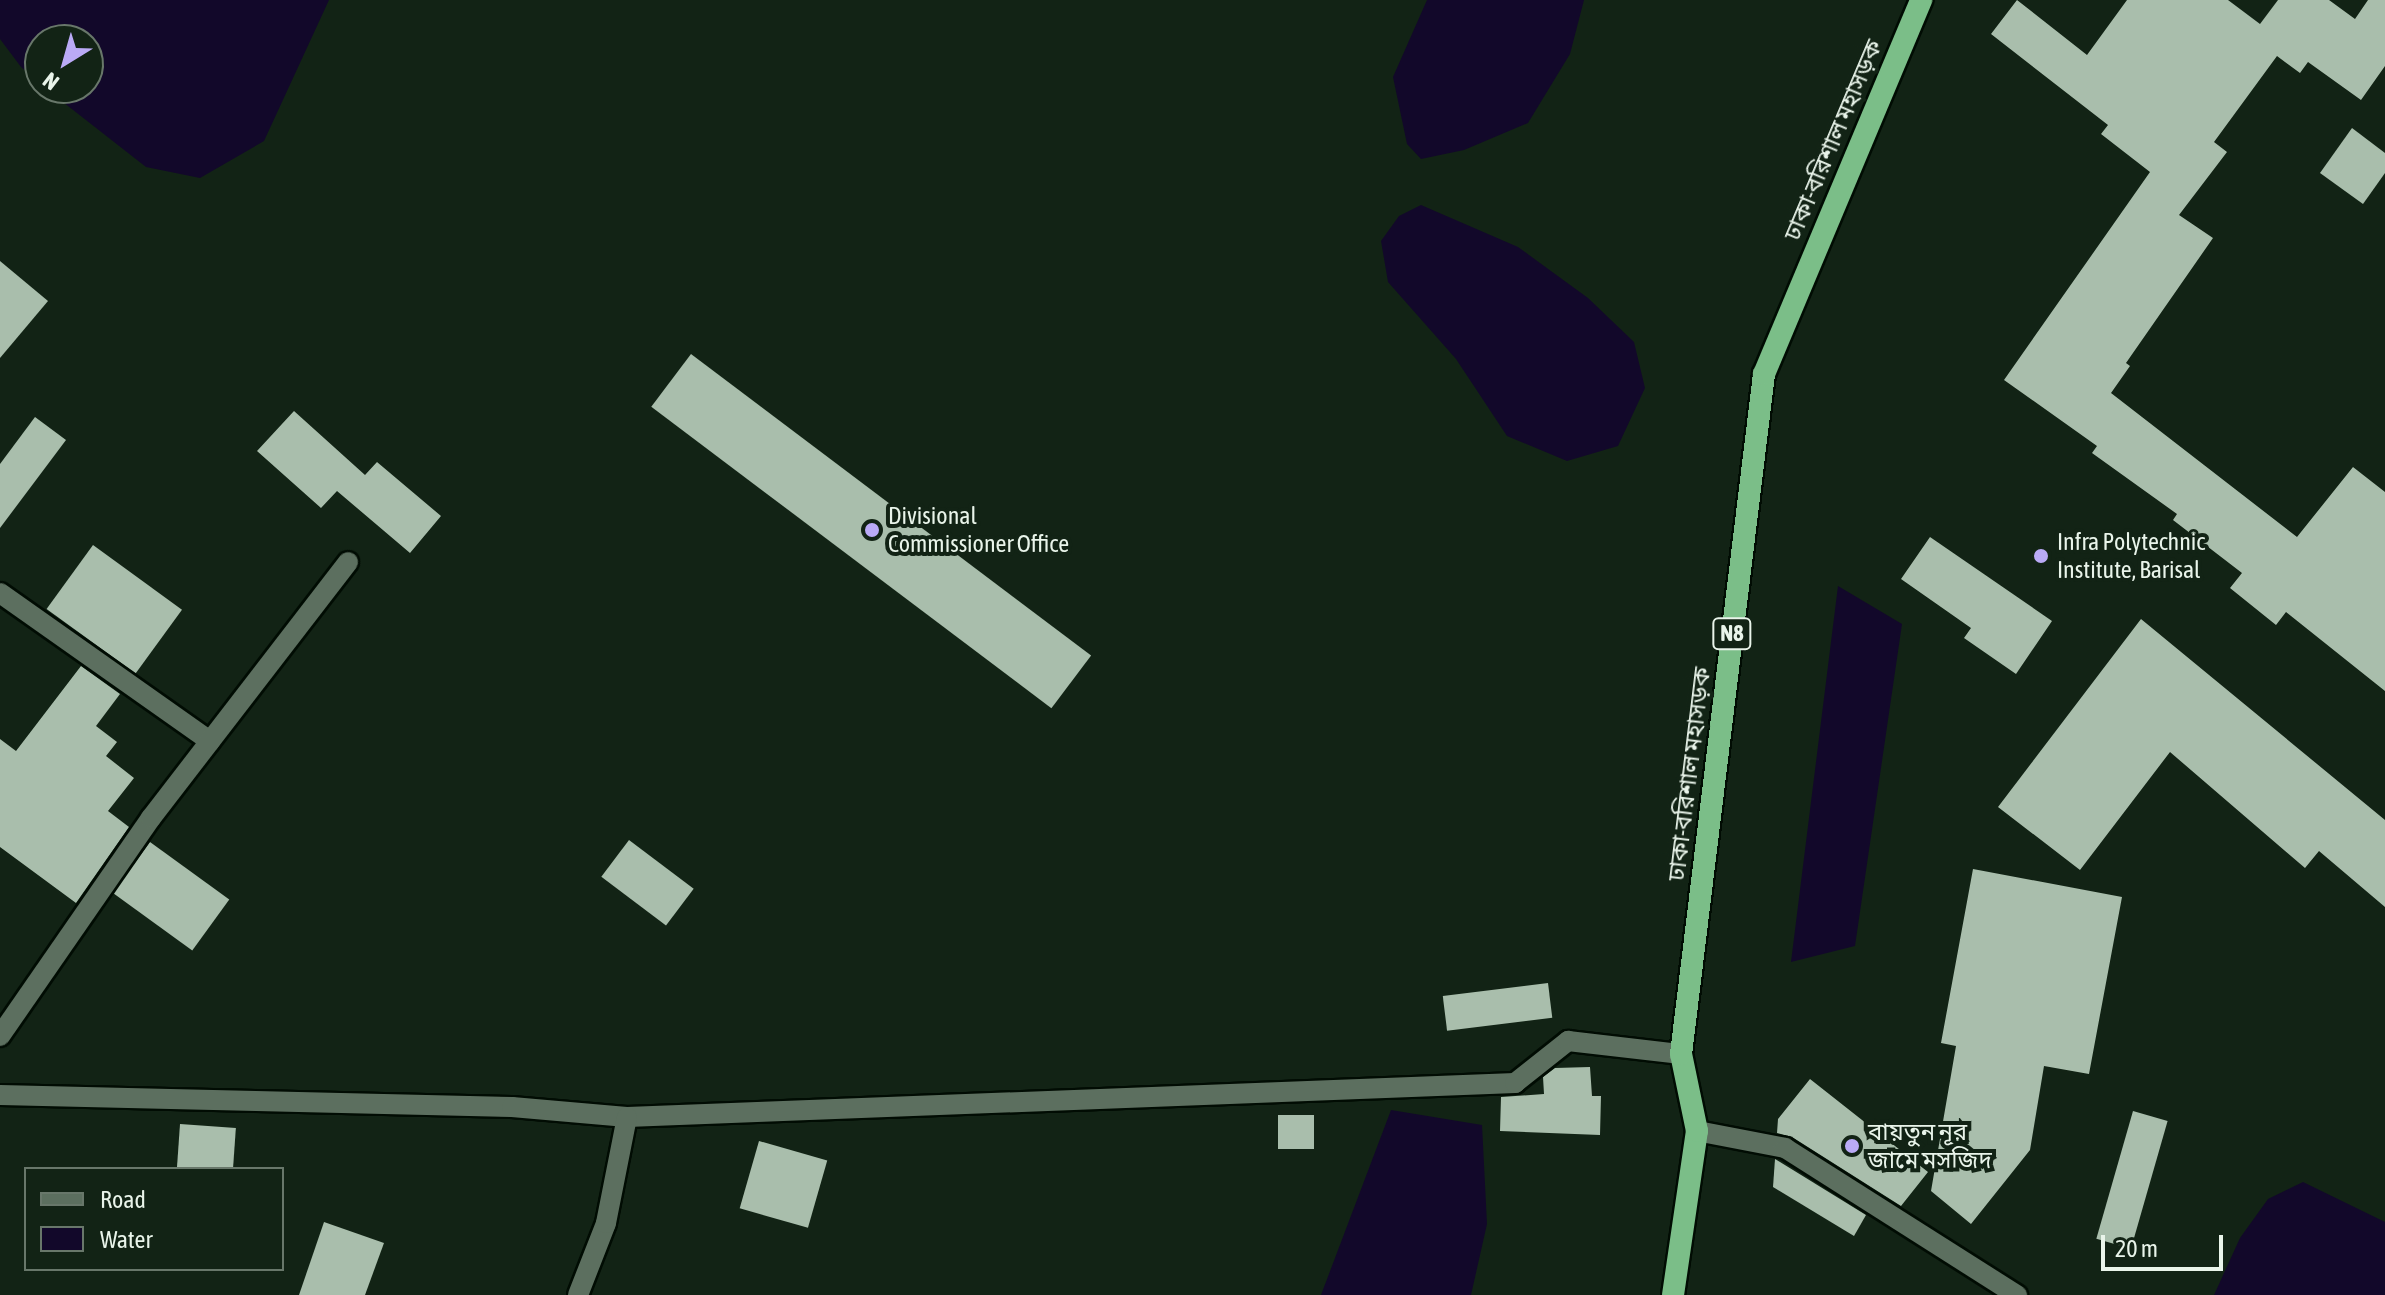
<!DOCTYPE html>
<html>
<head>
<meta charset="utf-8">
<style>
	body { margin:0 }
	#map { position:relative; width:2385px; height:1295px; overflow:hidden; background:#122315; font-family:"Asap Condensed","Noto Sans Bengali",sans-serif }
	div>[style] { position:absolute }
	.water>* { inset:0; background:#12082a }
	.building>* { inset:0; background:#a9beac; transform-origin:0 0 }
	.roads { filter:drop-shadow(2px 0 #010c03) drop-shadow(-2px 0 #010c03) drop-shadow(0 2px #010c03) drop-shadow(0 -2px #010c03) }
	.minor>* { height:20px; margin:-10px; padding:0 10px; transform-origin:10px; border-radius:10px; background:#5c6f5f }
	.trunk>* { height:22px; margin:-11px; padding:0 11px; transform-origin:11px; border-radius:11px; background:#7bbe88 }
	.dots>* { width:22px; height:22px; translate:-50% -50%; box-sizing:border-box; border:4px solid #122315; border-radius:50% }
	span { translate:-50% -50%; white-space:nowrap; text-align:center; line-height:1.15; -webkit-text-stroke:8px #122315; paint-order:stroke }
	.shield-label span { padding:2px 6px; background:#122315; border:2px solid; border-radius:6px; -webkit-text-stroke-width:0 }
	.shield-label { font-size:22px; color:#e9f4ea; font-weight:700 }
	.street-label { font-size:24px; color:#e9f4ea }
	.poi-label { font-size:24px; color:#e9f4ea }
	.left { translate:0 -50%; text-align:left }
	.legend { position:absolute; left:24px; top:1167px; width:260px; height:104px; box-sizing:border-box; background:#122315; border:2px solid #68776a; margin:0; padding:10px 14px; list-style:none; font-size:24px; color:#e9f4ea }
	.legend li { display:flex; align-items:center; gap:16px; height:40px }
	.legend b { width:40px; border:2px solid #68776a }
	.north { position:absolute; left:24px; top:24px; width:80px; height:80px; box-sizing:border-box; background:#122315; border:2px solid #68776a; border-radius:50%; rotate:217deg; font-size:22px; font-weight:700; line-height:32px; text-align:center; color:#e9f4ea }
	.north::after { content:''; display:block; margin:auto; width:28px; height:36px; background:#baaaf6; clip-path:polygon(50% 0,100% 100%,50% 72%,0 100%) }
	.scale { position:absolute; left:2101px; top:1235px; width:122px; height:36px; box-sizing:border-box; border:4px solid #e9f4ea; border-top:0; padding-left:10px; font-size:24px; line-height:28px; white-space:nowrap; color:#e9f4ea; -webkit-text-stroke:6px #122315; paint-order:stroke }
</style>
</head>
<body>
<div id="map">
	<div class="water">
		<div style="clip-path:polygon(0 0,329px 0,264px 141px,200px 178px,146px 167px,45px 88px,88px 88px,88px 40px,40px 40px,40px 83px,21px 67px,0 39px)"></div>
		<div style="clip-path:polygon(1427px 0,1584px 0,1570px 54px,1528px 123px,1464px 150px,1421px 159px,1407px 144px,1393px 77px)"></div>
		<div style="clip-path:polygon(1421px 205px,1518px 247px,1588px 298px,1634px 342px,1645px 388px,1618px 446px,1567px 461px,1507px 436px,1456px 359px,1388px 282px,1381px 241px,1399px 216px)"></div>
		<div style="clip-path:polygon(1838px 586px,1902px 624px,1855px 946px,1791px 962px)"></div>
		<div style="clip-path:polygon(1391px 1110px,1482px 1125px,1487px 1224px,1471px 1295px,1321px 1295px)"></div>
		<div style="clip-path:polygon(2303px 1182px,2385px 1222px,2385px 1295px,2214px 1295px,2240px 1238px,2268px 1199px)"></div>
	</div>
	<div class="building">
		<div style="clip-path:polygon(2017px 0,2087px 55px,2127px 0,2228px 0,2260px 24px,2278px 0,2329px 0,2355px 19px,2368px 0,2385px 0,2385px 66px,2361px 100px,2308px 62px,2300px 73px,2277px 56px,2214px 142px,2227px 152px,2179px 215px,2213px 238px,2126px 363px,2130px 366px,2111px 393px,2297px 537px,2353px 467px,2385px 492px,2385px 691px,2286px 612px,2276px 625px,2230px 588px,2242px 573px,2173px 520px,2177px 514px,2092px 453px,2097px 446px,2004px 380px,2150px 172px,2101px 134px,2108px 125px,1991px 34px)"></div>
		<div style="clip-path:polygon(2352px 128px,2385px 153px,2385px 173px,2363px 204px,2320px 173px)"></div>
		<div style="clip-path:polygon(0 261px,48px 301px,0 358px)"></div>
		<div style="left:691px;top:354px;width:501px;height:66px;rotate:37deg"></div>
		<div style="clip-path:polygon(294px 411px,365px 475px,377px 462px,441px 516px,410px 553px,337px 491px,321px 508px,257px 451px)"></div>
		<div style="clip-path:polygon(35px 417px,66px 440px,0 528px,0 464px)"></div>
		<div style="clip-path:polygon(1930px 537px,2052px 621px,2016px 674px,1964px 638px,1971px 628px,1901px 579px)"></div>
		<div style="left:93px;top:545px;width:110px;height:79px;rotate:36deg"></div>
		<div style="clip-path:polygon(2141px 619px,2385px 820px,2385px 907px,2319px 851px,2305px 868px,2170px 752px,2080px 870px,1998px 807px)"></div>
		<div style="clip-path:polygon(81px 666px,120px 694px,96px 726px,117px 742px,106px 756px,134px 778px,108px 811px,129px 827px,76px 903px,0 847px,0 739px,16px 751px)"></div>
		<div style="left:629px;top:840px;width:81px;height:46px;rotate:37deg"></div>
		<div style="left:150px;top:842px;width:98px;height:63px;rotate:36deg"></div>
		<div style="clip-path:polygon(1973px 869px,2122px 897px,2089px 1074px,2044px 1066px,2030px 1150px,1971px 1224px,1931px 1191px,1956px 1046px,1941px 1043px)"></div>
		<div style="left:1548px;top:983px;width:35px;height:106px;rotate:83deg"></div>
		<div style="clip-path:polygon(1590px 1067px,1592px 1096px,1601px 1096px,1600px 1135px,1500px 1131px,1501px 1097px,1544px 1094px,1543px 1077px,1555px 1068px)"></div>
		<div style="clip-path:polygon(1810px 1079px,1928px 1172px,1901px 1206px,1792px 1137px,1777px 1133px,1778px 1119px)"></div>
		<div style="left:2133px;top:1111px;width:36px;height:133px;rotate:16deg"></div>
		<div style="left:1278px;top:1115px;width:36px;height:34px"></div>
		<div style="left:180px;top:1124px;width:56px;height:45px;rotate:4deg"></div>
		<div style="left:759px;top:1141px;width:71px;height:70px;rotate:16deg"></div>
		<div style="clip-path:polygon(1775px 1159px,1866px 1215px,1854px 1236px,1773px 1187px)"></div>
		<div style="clip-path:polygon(324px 1222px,384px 1243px,365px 1295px,299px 1295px)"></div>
	</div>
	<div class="roads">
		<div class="minor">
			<div style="left:0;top:593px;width:257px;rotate:35.2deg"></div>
			<div style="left:0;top:1036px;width:265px;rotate:-55.3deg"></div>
			<div style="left:151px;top:818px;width:323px;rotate:-52.4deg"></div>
			<div style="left:0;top:1095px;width:512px;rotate:1.34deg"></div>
			<div style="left:512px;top:1107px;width:115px;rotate:5deg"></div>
			<div style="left:627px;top:1117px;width:889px;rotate:-2.19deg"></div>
			<div style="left:1515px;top:1083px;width:68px;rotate:-38.4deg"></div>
			<div style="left:1568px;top:1041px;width:114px;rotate:6.6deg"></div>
			<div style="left:1697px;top:1131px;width:90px;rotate:10.9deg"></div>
			<div style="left:1785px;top:1148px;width:275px;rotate:32.4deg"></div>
			<div style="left:578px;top:1295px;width:77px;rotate:-68.7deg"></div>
			<div style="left:606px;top:1223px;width:108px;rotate:-78.8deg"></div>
		</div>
		<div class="trunk">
			<div style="left:1673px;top:1295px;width:166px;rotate:-81.7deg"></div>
			<div style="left:1697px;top:1131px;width:79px;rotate:-101.7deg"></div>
			<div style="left:1681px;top:1054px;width:685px;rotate:-83.04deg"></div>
			<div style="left:1764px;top:374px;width:406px;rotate:-67.2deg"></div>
		</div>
	</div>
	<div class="dots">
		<div style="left:872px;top:530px;background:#baaaf6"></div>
		<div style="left:2041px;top:556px;background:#baaaf6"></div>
		<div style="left:1852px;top:1146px;background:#baaaf6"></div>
	</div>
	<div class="shield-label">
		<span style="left:1732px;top:634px">N8</span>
	</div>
	<div class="street-label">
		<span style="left:1833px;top:140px;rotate:-67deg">ঢাকা-বরিশাল মহাসড়ক</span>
		<span style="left:1689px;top:774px;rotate:-83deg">ঢাকা-বরিশাল মহাসড়ক</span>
	</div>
	<div class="poi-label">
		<span class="left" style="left:888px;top:530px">Divisional<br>Commissioner Office</span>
		<span class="left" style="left:2057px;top:556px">Infra Polytechnic<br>Institute, Barisal</span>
		<span class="left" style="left:1868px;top:1146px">বায়তুন নূর<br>জামে মসজিদ</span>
	</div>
	<ul class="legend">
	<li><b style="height:10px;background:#5c6f5f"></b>Road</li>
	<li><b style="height:22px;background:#12082a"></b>Water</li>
	</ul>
	<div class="north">N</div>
	<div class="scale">20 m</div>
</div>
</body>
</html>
